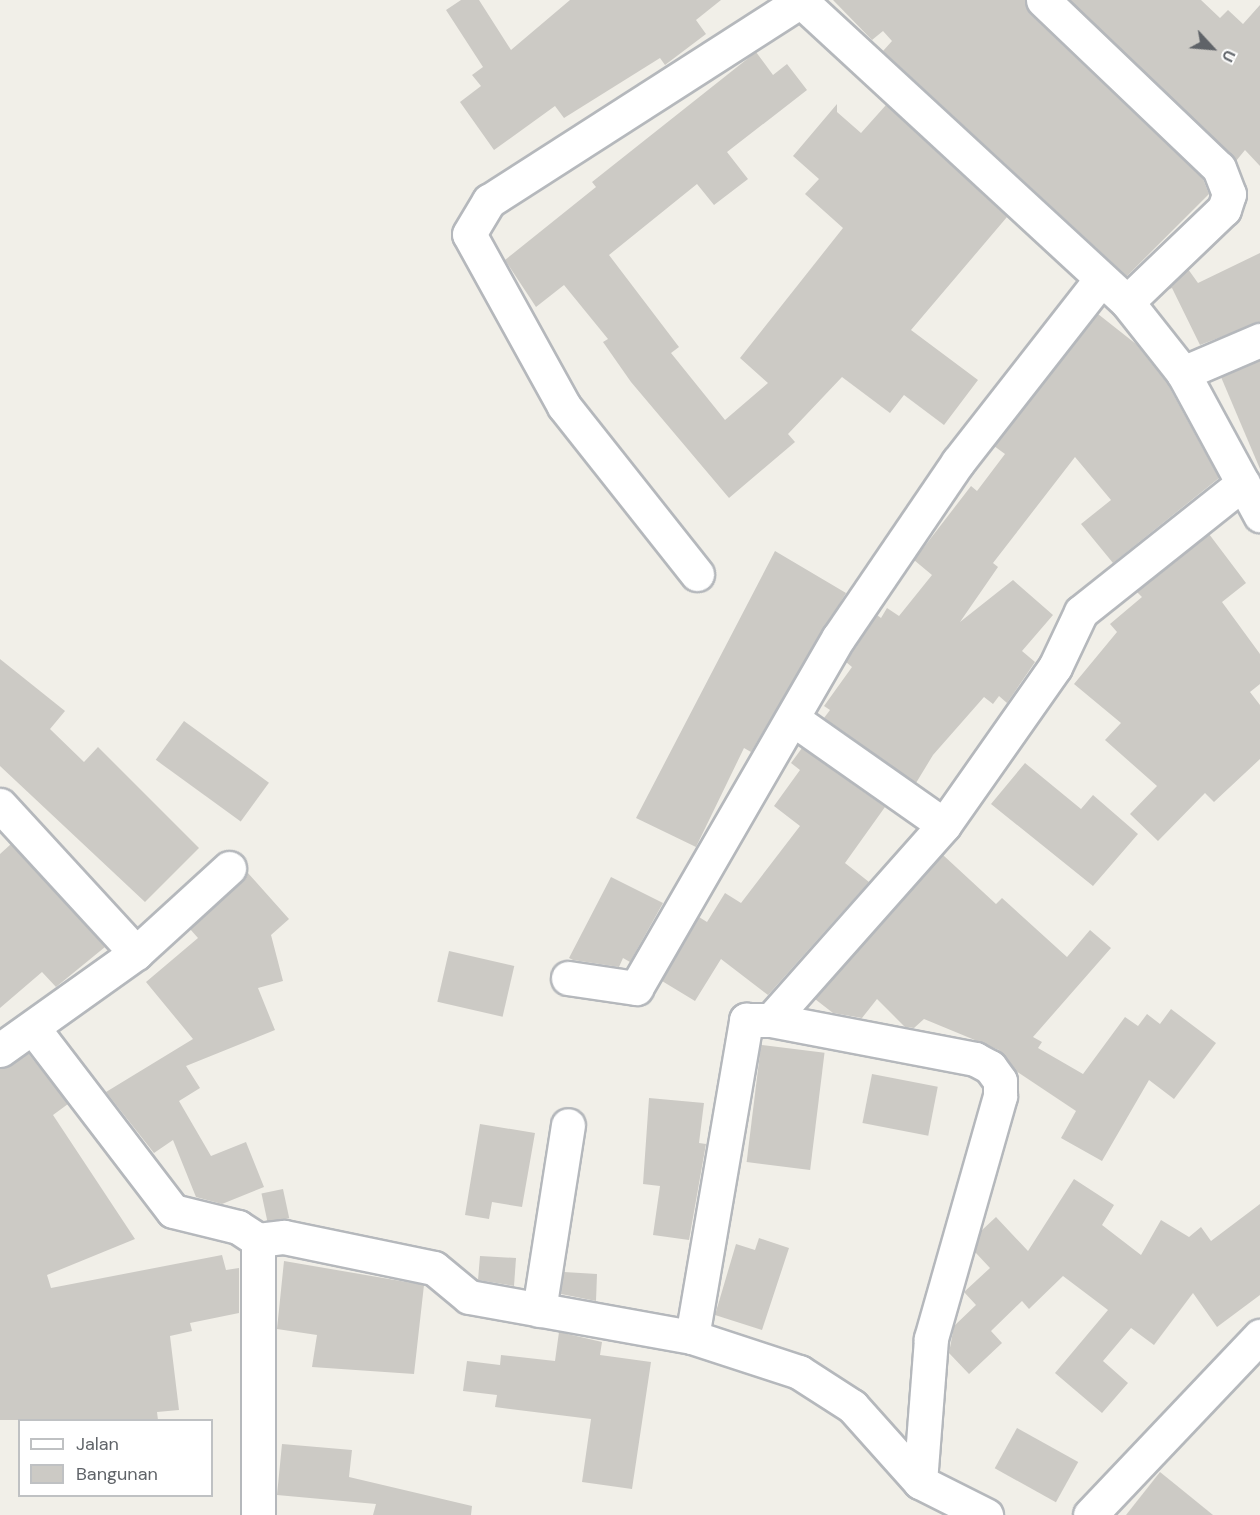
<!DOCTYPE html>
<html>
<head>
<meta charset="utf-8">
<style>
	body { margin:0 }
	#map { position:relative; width:1260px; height:1515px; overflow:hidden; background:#f1efe8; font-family:"DM Sans",sans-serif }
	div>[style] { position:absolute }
	.building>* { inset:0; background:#cccac5; transform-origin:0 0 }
	.roads { filter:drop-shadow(2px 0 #b5b8bc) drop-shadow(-2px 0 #b5b8bc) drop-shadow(0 2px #b5b8bc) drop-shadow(0 -2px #b5b8bc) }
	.street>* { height:33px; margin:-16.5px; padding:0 16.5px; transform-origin:16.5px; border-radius:16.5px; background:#fff }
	span { translate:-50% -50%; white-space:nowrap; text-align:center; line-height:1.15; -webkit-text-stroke:4.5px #fff; paint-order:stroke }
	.legend { position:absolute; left:18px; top:1419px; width:195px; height:78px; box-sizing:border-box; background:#fff; border:2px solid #bfc1c3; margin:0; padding:8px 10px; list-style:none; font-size:18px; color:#5f6368 }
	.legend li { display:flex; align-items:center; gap:12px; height:30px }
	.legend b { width:30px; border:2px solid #bfc1c3 }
	.north { position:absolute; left:1182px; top:18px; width:60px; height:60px; -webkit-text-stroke:4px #fff; paint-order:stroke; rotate:116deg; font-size:16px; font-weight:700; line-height:24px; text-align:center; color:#5f6368 }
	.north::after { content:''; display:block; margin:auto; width:21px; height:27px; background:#5f6368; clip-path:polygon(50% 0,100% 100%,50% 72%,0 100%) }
</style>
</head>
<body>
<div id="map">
	<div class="building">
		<div style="clip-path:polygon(461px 0,479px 0,511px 50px,570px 0,721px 0,696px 20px,706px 34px,665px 65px,660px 58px,564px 118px,555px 106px,494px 150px,460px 102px,481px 86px,472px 75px,483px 67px,446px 10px)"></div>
		<div style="clip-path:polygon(833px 0,1025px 0,1030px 14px,1203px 179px,1209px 194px,1127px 276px,883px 51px,892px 41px,883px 31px,872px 40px)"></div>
		<div style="clip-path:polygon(1070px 0,1201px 0,1220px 18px,1228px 10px,1243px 24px,1260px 5px,1260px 166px,1245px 150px,1236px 161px)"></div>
		<div style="clip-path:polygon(756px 52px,773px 75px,787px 64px,807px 90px,727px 152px,748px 179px,714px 205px,697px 184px,609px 255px,679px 347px,671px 353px,725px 420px,768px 383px,740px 358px,843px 228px,805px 194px,819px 179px,793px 156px,837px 104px,837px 112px,861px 133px,886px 105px,1007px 217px,911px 330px,978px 380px,944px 425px,904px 395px,890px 413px,842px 377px,788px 434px,795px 442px,729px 498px,631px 382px,603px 342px,608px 339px,564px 285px,536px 307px,505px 260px,596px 187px,592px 182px)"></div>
		<div style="clip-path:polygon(1260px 253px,1260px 322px,1200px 345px,1172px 288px,1165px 291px,1188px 269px,1198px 283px)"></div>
		<div style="clip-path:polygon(1098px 314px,1136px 344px,1167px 383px,1219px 478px,1113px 563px,1081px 524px,1111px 500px,1075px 457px,993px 563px,998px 567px,960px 622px,1013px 580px,1053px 615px,1022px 651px,1035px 662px,1007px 703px,999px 696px,993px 704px,984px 697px,933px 755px,916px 783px,824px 718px,830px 710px,824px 706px,852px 667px,846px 662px,877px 615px,881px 618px,887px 608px,899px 616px,932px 575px,914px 560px,971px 486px,977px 491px,1005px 454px,994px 446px)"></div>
		<div style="clip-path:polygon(1260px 360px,1260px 469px,1221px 377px)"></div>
		<div style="clip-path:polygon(1209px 534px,1246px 583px,1222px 602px,1260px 654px,1260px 684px,1250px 692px,1260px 705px,1260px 759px,1214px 802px,1205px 793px,1158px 841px,1130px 814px,1157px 786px,1105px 740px,1121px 723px,1074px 684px,1117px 632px,1110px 624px,1142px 597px,1137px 592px)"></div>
		<div style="clip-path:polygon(775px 551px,846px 593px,751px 752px,744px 748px,696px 847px,636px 818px)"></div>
		<div style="clip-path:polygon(0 659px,65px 711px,50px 729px,84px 762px,98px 747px,199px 848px,145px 902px,0 766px)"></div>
		<div style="left:184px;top:721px;width:105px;height:48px;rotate:36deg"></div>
		<div style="clip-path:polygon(802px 748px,885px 807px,845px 863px,869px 882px,768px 995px,721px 959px,695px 1001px,662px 981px,699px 917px,707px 922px,725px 893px,741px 903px,800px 826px,774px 806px,800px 770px,791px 763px)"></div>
		<div style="clip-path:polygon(1025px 763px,1081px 809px,1093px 795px,1138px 834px,1093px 886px,991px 804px)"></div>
		<div style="clip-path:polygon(11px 844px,105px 947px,56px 987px,42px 972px,0 1008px,0 854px)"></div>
		<div style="clip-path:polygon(943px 855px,996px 904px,1002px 898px,1067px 957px,1090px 930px,1111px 948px,1033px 1037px,1042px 1042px,1038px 1048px,1083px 1074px,1125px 1017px,1138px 1026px,1147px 1014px,1160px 1024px,1171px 1009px,1216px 1043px,1174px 1099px,1149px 1080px,1102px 1161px,1061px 1138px,1076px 1111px,1016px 1071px,999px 1050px,924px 1019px,914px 1028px,905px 1027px,877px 999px,862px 1018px,833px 1013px,815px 999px)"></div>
		<div style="clip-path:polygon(247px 872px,289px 919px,271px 935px,283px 981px,258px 988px,275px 1030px,186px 1066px,200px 1088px,179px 1101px,211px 1156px,246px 1142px,264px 1187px,222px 1204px,196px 1197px,173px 1140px,154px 1153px,106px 1092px,193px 1039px,146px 982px,198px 938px,190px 929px)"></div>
		<div style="clip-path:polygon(611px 877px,663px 903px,630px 962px,623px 958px,619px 967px,573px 960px,569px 958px)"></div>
		<div style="left:449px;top:951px;width:67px;height:52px;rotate:13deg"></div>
		<div style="left:761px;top:1045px;width:64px;height:118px;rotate:7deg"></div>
		<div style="clip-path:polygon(28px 1053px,68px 1104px,53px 1115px,135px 1239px,47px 1275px,51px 1288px,222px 1255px,226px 1270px,239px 1268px,239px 1313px,190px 1323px,192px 1331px,170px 1336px,179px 1410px,157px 1412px,158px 1420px,0 1420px,0 1068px)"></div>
		<div style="left:872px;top:1074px;width:67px;height:50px;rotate:11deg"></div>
		<div style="clip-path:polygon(649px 1098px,704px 1103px,699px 1143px,706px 1144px,689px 1240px,653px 1235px,660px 1186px,643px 1184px)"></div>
		<div style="clip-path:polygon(480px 1124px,535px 1133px,522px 1207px,492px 1202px,489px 1219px,465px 1215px)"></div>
		<div style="clip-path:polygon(1074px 1179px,1114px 1205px,1102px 1225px,1141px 1255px,1161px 1220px,1189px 1237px,1201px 1227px,1211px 1241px,1260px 1204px,1260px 1295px,1217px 1327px,1193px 1293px,1154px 1345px,1131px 1328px,1103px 1361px,1128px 1383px,1102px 1413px,1055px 1373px,1108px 1310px,1063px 1276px,1029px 1309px,1022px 1301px,991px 1331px,1002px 1343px,969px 1374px,949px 1353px,954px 1326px,976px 1305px,964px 1292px,990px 1268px,975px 1252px,981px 1231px,996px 1217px,1028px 1251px)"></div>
		<div style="left:283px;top:1189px;width:30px;height:22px;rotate:78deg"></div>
		<div style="clip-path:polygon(759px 1238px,789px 1248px,762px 1330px,715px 1315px,736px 1244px,755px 1250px)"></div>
		<div style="clip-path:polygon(480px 1256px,516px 1258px,514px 1286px,478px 1280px)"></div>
		<div style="clip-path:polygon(284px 1261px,424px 1285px,414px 1374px,312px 1367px,317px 1335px,277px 1329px)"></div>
		<div style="clip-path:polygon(564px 1272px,597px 1274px,596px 1301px,561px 1294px)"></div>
		<div style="clip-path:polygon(559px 1332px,602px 1342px,600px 1355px,651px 1362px,632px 1489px,582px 1482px,591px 1419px,495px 1407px,497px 1395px,463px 1391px,467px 1361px,500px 1365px,501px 1355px,555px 1361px)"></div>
		<div style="left:1017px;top:1428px;width:70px;height:46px;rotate:29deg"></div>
		<div style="clip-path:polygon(282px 1444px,352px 1450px,349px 1477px,472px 1506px,471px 1515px,373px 1515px,376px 1504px,277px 1495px)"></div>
		<div style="clip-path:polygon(1160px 1472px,1181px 1489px,1213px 1515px,1126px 1515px)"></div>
	</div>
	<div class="roads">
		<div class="street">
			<div style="left:1043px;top:0;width:243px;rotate:43.7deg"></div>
			<div style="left:1219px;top:168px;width:28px;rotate:69deg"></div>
			<div style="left:1229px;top:194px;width:16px;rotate:108deg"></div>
			<div style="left:1224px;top:209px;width:134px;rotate:136.2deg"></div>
			<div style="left:1183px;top:373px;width:84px;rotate:-23.2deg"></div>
			<div style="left:697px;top:574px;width:214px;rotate:-128.4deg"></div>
			<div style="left:564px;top:406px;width:196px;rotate:-118.9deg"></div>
			<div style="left:469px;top:234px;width:39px;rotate:-59deg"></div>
			<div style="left:489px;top:201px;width:371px;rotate:-32.7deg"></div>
			<div style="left:801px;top:1px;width:444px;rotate:42.7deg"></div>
			<div style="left:1127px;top:302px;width:90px;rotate:51.7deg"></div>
			<div style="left:1183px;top:373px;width:162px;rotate:61.5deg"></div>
			<div style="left:793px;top:719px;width:184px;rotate:35.1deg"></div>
			<div style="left:0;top:805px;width:201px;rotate:47.4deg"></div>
			<div style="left:568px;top:978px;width:69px;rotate:8.4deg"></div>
			<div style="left:636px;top:988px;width:405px;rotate:-60deg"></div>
			<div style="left:839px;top:637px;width:212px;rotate:-55.8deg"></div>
			<div style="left:958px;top:462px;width:231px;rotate:-52deg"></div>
			<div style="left:771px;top:1020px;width:261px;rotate:-48.4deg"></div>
			<div style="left:944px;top:825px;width:193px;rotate:-54.9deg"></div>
			<div style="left:1055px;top:667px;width:61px;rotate:-64.7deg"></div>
			<div style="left:1081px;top:612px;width:207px;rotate:-38.5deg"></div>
			<div style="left:33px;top:1028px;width:230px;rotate:52.6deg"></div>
			<div style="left:173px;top:1211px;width:67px;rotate:13.8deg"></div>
			<div style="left:238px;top:1227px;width:24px;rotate:33deg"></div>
			<div style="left:258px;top:1240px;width:275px;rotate:90deg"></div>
			<div style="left:0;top:1050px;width:167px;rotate:-35.5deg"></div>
			<div style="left:136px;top:953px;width:126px;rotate:-42.4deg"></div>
			<div style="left:258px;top:1240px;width:26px;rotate:-7deg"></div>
			<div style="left:284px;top:1237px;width:153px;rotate:11.7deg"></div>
			<div style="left:434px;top:1268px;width:45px;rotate:39.6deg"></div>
			<div style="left:469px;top:1297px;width:227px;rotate:10.2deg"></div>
			<div style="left:692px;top:1337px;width:113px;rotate:18.1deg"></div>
			<div style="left:799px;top:1372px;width:63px;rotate:32.7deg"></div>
			<div style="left:852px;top:1406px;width:102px;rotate:48.2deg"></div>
			<div style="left:920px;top:1482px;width:74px;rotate:26.6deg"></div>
			<div style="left:539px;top:1310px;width:187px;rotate:-81.1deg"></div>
			<div style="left:692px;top:1337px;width:322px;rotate:-80.3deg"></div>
			<div style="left:746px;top:1020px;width:25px"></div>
			<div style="left:771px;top:1020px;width:208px;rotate:10.8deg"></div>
			<div style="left:975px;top:1059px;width:17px;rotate:28deg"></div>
			<div style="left:990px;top:1067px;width:17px;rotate:54deg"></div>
			<div style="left:1000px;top:1081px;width:15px;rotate:90deg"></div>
			<div style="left:1000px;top:1096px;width:253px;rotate:105.9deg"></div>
			<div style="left:931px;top:1339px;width:143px;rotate:94.4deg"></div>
			<div style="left:1090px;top:1515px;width:247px;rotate:-46.5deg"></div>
		</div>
	</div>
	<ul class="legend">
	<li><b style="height:8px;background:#fff"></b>Jalan</li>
	<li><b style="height:16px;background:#cccac5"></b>Bangunan</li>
	</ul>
	<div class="north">U</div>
</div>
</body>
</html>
